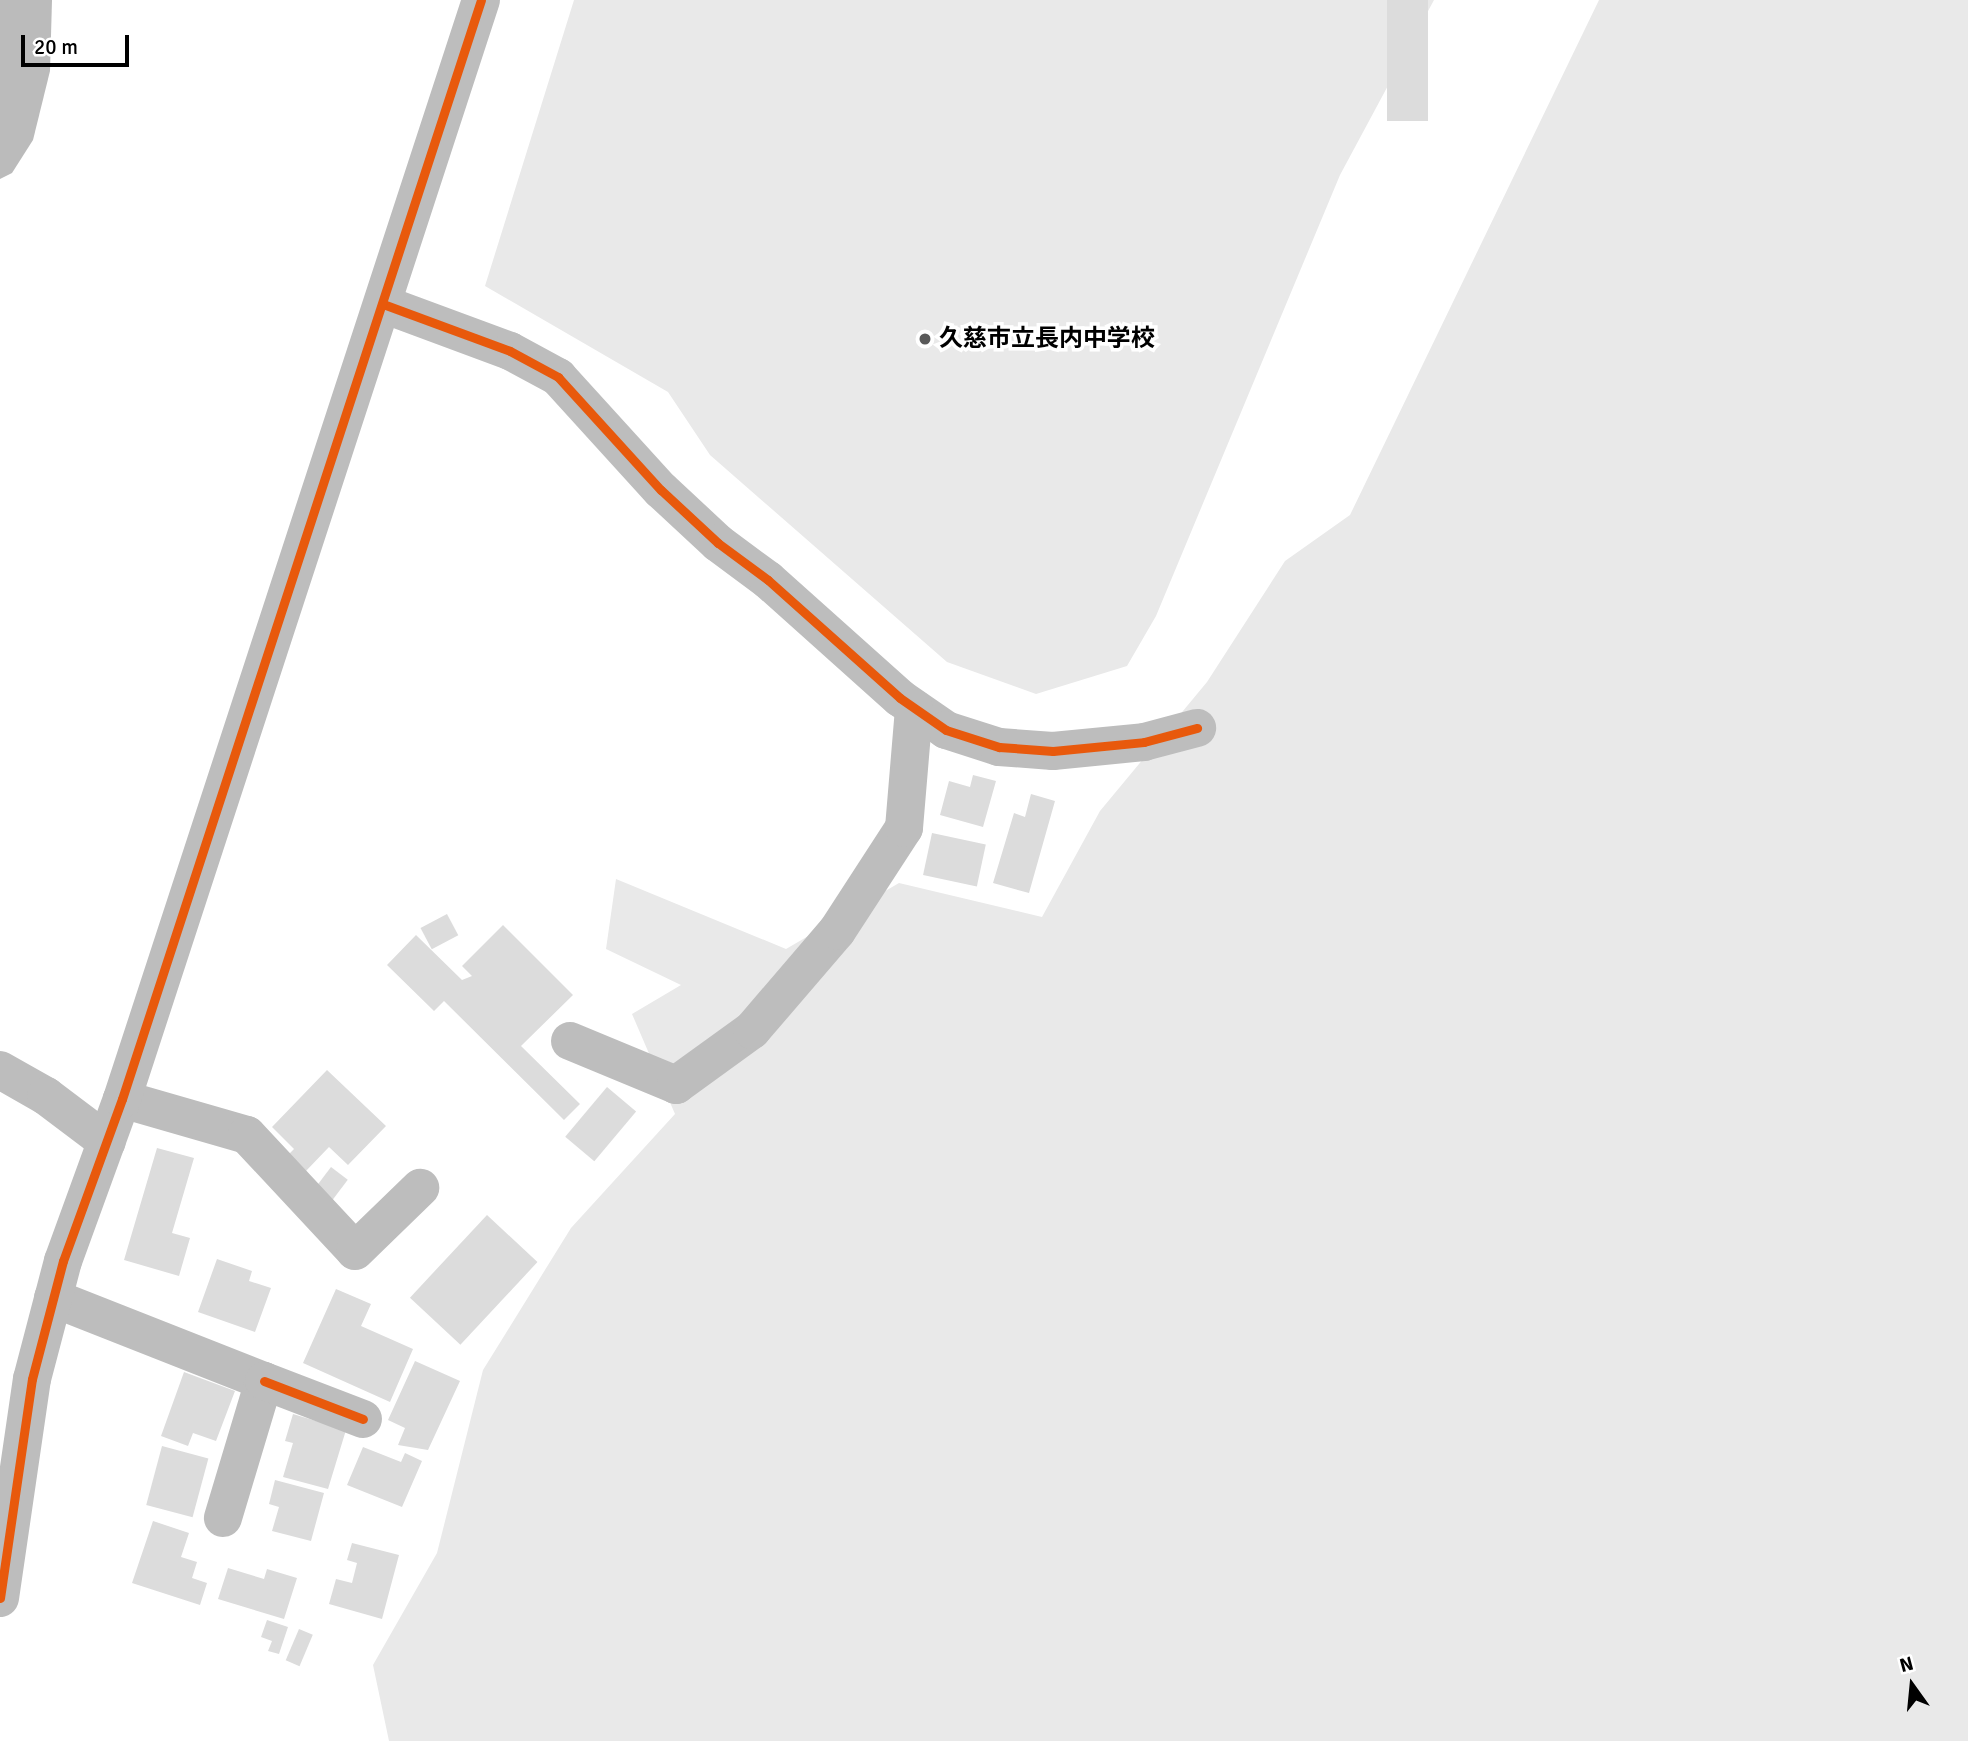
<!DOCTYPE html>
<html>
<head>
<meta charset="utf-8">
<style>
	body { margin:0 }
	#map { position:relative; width:1968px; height:1741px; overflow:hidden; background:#fff; font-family:Signika,"Noto Sans JP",sans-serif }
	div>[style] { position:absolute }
	.green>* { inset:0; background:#e9e9e9 }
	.water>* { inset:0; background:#bbb }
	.building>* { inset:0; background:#dcdcdc; transform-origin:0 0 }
	.minor>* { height:38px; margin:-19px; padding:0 19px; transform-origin:19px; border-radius:19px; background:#bdbdbd }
	.cycleway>* { height:9px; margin:-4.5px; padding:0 4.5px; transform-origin:4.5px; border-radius:4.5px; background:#e8590c }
	.dots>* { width:19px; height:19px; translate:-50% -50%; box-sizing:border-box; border:4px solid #fff; border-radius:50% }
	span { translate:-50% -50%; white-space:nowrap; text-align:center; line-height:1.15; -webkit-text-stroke:7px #fff; paint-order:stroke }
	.poi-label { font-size:24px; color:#000; font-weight:700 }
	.left { translate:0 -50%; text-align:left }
	.north { position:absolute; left:1877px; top:1650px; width:70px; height:70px; -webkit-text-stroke:5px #fff; paint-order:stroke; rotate:345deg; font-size:19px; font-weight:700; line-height:28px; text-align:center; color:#000 }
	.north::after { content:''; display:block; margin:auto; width:24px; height:32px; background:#000; clip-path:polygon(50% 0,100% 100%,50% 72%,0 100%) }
	.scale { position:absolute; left:21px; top:35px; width:108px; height:32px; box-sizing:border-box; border:4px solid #000; border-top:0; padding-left:9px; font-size:21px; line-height:24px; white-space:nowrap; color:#000; -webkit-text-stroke:5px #fff; paint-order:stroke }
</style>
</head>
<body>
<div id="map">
	<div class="green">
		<div style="clip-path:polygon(574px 0,1434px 0,1340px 175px,1156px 616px,1127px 666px,1036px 694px,947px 662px,710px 455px,668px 392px,485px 286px)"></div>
		<div style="clip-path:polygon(1599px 0,1968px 0,1968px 1741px,389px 1741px,373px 1665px,437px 1553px,483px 1370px,571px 1228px,675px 1114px,632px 1014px,681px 985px,606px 949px,616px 879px,786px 949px,899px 883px,1042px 917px,1100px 811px,1207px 682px,1285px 561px,1350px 515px)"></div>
	</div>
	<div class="water">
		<div style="clip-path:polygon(0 0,52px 0,50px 71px,33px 140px,12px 173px,0 179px)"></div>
	</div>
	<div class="building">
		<div style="left:1387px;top:0;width:41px;height:121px"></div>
		<div style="clip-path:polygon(973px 775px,996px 781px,983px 827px,940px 815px,949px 781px,970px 787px)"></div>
		<div style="clip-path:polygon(1031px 794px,1055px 801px,1029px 893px,993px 883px,1014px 813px,1025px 817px)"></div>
		<div style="left:932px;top:833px;width:55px;height:43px;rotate:12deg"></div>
		<div style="left:447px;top:914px;width:24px;height:30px;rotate:62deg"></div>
		<div style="clip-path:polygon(503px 925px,573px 995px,521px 1046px,580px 1104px,564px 1120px,444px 1001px,434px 1011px,387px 965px,416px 935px,462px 980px,472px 976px,462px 966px)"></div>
		<div style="clip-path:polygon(327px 1070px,386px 1126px,348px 1165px,329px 1147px,305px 1172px,288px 1155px,294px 1149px,272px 1127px)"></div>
		<div style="left:607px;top:1087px;width:38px;height:65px;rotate:40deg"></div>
		<div style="clip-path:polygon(157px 1148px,194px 1158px,172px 1233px,190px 1238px,179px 1276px,124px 1260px)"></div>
		<div style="left:331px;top:1167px;width:21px;height:27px;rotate:37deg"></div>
		<div style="left:487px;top:1215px;width:69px;height:113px;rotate:43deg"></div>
		<div style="clip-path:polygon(217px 1259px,252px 1271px,249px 1281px,271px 1288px,255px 1332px,198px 1312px)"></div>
		<div style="clip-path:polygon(336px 1289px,371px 1304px,361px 1326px,413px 1349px,390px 1402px,303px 1363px)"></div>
		<div style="clip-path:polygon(415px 1361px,460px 1381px,428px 1450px,398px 1445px,405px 1428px,388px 1420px)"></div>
		<div style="clip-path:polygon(184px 1372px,235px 1391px,216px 1441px,193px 1433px,188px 1446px,161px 1436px)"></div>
		<div style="clip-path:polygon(293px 1414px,346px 1430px,328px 1489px,283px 1477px,293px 1443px,285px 1441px)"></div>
		<div style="left:162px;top:1446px;width:48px;height:61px;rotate:15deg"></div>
		<div style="clip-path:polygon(363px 1447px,401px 1462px,405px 1453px,422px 1461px,402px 1507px,347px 1485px)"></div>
		<div style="clip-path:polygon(275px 1480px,324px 1493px,311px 1541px,272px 1531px,279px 1507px,269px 1504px)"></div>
		<div style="clip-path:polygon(153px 1521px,189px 1533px,181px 1557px,197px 1562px,192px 1578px,207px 1583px,200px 1605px,132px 1583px)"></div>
		<div style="clip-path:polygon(352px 1543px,399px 1555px,382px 1619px,329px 1604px,336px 1579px,352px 1583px,357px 1563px,347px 1560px)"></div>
		<div style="clip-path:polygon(228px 1568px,264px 1579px,267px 1569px,297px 1578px,284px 1619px,218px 1599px)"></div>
		<div style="clip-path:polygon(267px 1620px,288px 1627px,279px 1654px,268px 1651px,272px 1641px,261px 1637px)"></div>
		<div style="left:299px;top:1629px;width:15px;height:34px;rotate:23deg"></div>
	</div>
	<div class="minor">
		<div style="left:383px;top:304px;width:135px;rotate:20.3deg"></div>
		<div style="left:510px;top:351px;width:55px;rotate:28.4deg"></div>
		<div style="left:558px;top:377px;width:153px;rotate:47.7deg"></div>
		<div style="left:661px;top:490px;width:78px;rotate:42.9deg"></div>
		<div style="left:718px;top:543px;width:62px;rotate:36.5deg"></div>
		<div style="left:768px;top:580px;width:177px;rotate:41.8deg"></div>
		<div style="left:900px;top:698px;width:56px;rotate:34.8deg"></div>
		<div style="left:946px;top:730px;width:56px;rotate:17.8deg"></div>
		<div style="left:999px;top:747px;width:54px;rotate:4.2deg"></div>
		<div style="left:1053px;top:751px;width:91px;rotate:-5.6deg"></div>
		<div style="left:1144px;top:742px;width:55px;rotate:-14.8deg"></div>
		<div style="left:570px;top:1041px;width:115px;rotate:22.5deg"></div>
		<div style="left:676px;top:1085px;width:94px;rotate:-35.9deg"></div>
		<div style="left:752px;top:1030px;width:130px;rotate:-49.4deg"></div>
		<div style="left:837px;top:931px;width:123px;rotate:-57deg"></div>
		<div style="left:904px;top:828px;width:120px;rotate:-85.2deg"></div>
		<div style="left:0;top:1070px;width:53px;rotate:29.5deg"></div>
		<div style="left:46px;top:1096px;width:76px;rotate:37deg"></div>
		<div style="left:122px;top:1099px;width:130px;rotate:16.1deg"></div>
		<div style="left:247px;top:1135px;width:158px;rotate:47deg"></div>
		<div style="left:355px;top:1251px;width:91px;rotate:-44.1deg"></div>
		<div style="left:53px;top:1298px;width:227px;rotate:21.5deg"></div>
		<div style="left:264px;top:1381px;width:143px;rotate:106.7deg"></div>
		<div style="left:264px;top:1381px;width:106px;rotate:21deg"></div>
		<div style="left:0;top:1598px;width:221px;rotate:-81.7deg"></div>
		<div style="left:32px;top:1379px;width:122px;rotate:-75.3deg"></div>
		<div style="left:63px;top:1261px;width:172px;rotate:-70deg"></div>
		<div style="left:122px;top:1099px;width:1156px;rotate:-71.91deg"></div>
	</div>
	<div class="cycleway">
		<div style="left:383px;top:304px;width:135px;rotate:20.3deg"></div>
		<div style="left:510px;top:351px;width:55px;rotate:28.4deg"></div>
		<div style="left:558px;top:377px;width:153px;rotate:47.7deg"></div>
		<div style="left:661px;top:490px;width:78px;rotate:42.9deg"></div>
		<div style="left:718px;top:543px;width:62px;rotate:36.5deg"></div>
		<div style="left:768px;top:580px;width:177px;rotate:41.8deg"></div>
		<div style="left:900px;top:698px;width:56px;rotate:34.8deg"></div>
		<div style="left:946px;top:730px;width:56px;rotate:17.8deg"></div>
		<div style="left:999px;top:747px;width:54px;rotate:4.2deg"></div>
		<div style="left:1053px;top:751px;width:91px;rotate:-5.6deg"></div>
		<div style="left:1144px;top:742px;width:55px;rotate:-14.8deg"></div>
		<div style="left:264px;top:1381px;width:106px;rotate:21deg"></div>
		<div style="left:0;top:1598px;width:221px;rotate:-81.7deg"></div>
		<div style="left:32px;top:1379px;width:122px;rotate:-75.3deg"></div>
		<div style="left:63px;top:1261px;width:172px;rotate:-70deg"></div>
		<div style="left:122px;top:1099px;width:1156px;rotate:-71.91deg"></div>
	</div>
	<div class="dots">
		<div style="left:925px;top:339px;background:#595959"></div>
	</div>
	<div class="poi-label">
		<span class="left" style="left:939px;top:339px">久慈市立長内中学校</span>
	</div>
	<div class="north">N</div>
	<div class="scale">20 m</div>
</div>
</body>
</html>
